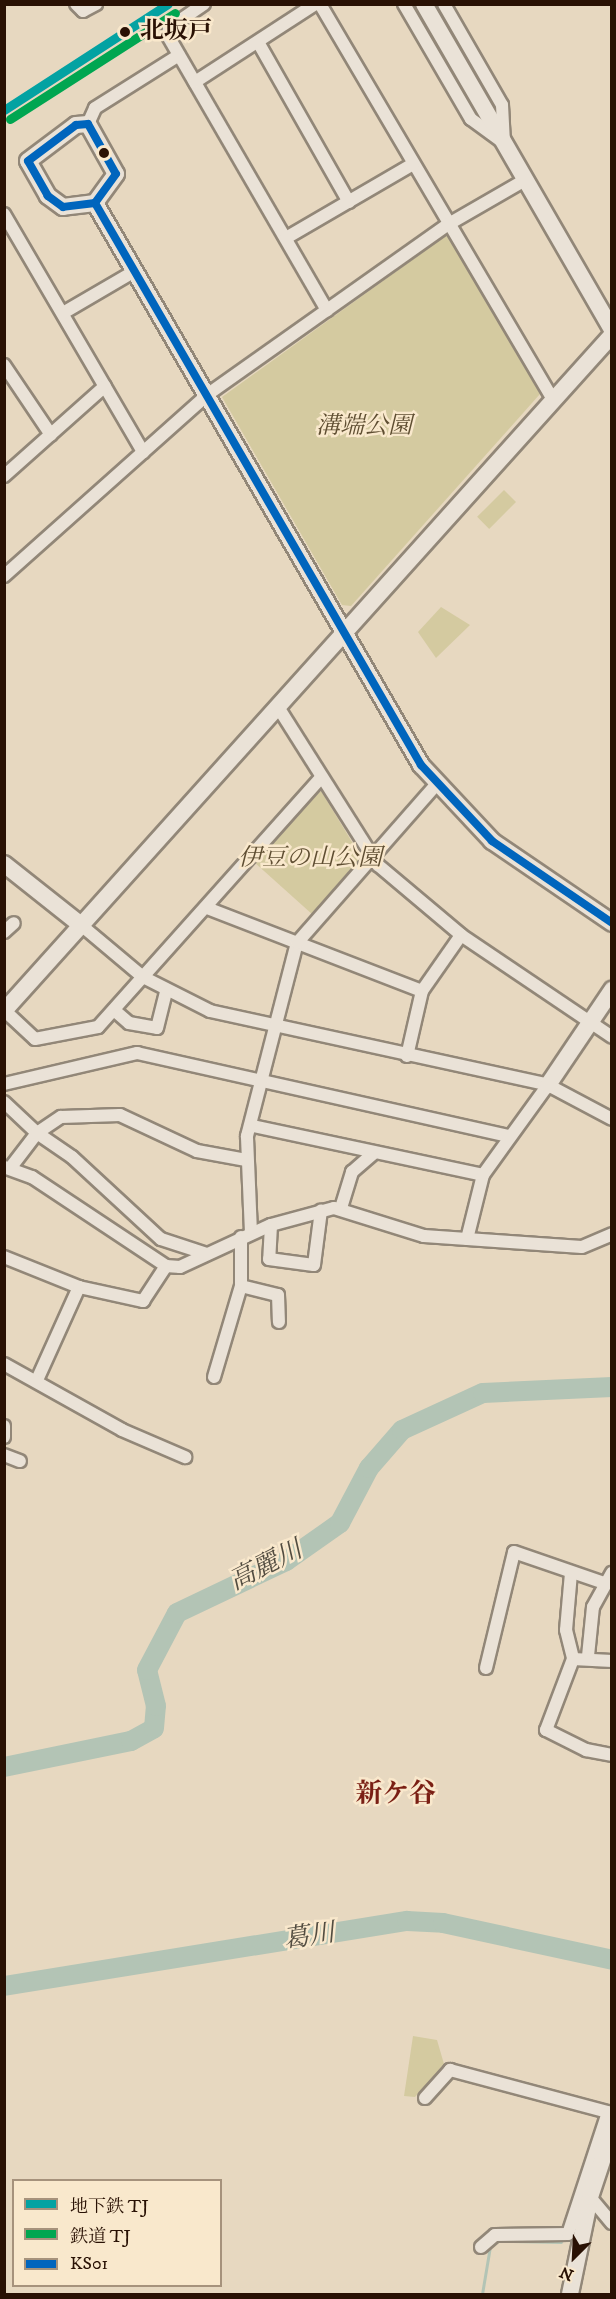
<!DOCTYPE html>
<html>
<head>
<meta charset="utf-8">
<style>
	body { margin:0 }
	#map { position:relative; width:616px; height:2299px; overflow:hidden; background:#e7d8c0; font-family:"IM FELL DW Pica","Noto Serif JP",serif }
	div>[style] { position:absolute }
	.green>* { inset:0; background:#d4caa0; transform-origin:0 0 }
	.stream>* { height:3px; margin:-1.5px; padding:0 1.5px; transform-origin:1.5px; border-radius:1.5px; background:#b3c4b5 }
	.river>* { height:20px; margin:-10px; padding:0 10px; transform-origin:10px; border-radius:10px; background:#b3c4b5 }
	.roads { filter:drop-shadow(2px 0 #928778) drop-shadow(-2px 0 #928778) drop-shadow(0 2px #928778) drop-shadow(0 -2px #928778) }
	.street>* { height:12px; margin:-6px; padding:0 6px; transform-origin:6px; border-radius:6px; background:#eae2d7 }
	.secondary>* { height:16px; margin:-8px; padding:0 8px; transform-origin:8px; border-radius:8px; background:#eae2d7 }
	.bus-1>* { height:8px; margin:-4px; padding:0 4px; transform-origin:4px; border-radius:4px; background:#0065bd }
	.rail-1>* { height:9px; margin:-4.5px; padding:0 4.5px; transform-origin:4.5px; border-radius:4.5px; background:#00a651 }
	.metro-1>* { height:9px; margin:-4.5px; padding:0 4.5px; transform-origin:4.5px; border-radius:4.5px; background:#03a2a2 }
	.dots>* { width:16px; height:16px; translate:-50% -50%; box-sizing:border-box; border:3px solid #f9e8cc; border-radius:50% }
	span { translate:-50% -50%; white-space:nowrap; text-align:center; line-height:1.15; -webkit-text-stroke:5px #f9e8cc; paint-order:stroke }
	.stop-label { font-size:24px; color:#291104; font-weight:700 }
	.left { translate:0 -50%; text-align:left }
	.park-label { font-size:24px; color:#5f4e32; font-style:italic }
	.water-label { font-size:26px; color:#524c40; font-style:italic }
	.quarter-label { font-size:27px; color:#7a1f14; font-weight:700 }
	.frame { position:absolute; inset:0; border:6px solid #291104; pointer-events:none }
	.legend { position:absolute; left:12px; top:2179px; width:210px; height:108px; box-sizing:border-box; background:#f9e8cc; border:2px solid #a6927c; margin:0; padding:8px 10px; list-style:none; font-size:18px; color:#291104 }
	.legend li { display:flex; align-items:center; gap:12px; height:30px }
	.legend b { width:30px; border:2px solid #a6927c }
	.north { position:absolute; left:544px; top:2227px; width:60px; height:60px; -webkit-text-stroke:4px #f9e8cc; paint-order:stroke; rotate:204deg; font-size:16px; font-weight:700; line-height:24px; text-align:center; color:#291104 }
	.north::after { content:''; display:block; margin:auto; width:21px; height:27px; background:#291104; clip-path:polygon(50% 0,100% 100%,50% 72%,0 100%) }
</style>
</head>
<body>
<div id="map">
	<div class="green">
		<div style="clip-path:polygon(448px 234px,540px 394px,351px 606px,342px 605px,222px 397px)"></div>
		<div style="left:504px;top:490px;width:17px;height:38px;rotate:45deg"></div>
		<div style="clip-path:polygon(441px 607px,470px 625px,436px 658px,418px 632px)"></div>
		<div style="clip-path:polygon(321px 791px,363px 860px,313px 915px,253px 861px)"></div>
		<div style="clip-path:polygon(413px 2036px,437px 2040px,444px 2064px,415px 2097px,404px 2096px)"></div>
	</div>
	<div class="stream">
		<div style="left:512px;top:2241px;width:49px;rotate:1.2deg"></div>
		<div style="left:482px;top:2294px;width:49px;rotate:-80.5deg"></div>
	</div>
	<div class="river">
		<div style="left:4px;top:1767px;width:130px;rotate:-11.6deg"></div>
		<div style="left:131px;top:1741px;width:26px;rotate:-29deg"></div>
		<div style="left:154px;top:1728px;width:22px;rotate:-85deg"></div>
		<div style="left:156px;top:1706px;width:37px;rotate:-104deg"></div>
		<div style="left:147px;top:1670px;width:64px;rotate:-62.2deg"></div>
		<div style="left:177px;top:1613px;width:121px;rotate:-25.5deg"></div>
		<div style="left:286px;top:1561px;width:66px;rotate:-35.1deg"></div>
		<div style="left:340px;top:1523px;width:62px;rotate:-62.2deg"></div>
		<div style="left:369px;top:1468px;width:50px;rotate:-49deg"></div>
		<div style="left:402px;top:1430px;width:89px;rotate:-24.6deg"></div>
		<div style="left:483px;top:1393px;width:129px;rotate:-2.7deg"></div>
		<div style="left:4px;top:1986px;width:408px;rotate:-9.2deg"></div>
		<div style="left:407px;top:1921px;width:36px;rotate:3deg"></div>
		<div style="left:443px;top:1923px;width:173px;rotate:12.3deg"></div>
	</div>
	<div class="roads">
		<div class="street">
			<div style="left:76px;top:4px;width:10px;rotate:45deg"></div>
			<div style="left:83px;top:11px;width:15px;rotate:-28deg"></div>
			<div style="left:204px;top:4px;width:42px;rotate:145.6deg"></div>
			<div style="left:169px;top:28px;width:8px;rotate:97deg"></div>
			<div style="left:168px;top:36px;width:317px;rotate:59.9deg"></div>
			<div style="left:320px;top:4px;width:459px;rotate:59.5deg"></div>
			<div style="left:404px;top:4px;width:133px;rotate:59.8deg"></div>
			<div style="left:471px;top:119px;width:41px;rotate:36deg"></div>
			<div style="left:504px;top:143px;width:38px;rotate:-93deg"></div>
			<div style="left:502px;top:105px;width:116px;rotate:-119.9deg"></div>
			<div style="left:258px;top:42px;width:184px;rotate:60.4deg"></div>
			<div style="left:195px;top:82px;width:143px;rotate:-33deg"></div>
			<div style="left:88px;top:124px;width:17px;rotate:-66deg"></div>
			<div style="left:95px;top:108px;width:99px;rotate:-32.2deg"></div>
			<div style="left:4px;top:214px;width:276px;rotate:59.7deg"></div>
			<div style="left:286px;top:238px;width:147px;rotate:-30.2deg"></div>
			<div style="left:63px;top:313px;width:83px;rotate:-30.3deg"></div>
			<div style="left:4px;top:365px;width:84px;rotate:56.1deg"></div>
			<div style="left:4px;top:476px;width:135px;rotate:-41.7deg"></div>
			<div style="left:4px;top:576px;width:272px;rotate:-41.7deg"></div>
			<div style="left:207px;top:395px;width:294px;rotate:-35.3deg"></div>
			<div style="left:447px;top:225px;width:90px;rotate:-30deg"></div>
			<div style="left:278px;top:707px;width:187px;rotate:57.7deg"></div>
			<div style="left:378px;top:865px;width:109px;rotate:40.1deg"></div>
			<div style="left:461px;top:935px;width:182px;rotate:34deg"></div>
			<div style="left:207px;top:908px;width:230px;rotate:21.1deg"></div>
			<div style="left:81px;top:925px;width:81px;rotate:40deg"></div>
			<div style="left:143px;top:977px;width:75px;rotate:26.9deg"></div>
			<div style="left:210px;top:1011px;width:346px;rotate:12.3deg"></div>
			<div style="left:548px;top:1085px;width:72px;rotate:28deg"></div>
			<div style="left:4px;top:932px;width:13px;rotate:-42deg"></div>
			<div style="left:4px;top:1010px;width:42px;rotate:43.1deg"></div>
			<div style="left:35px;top:1039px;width:64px;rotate:-10.8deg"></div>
			<div style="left:98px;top:1027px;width:333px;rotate:-48.2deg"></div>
			<div style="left:114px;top:1010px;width:20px;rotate:41deg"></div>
			<div style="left:129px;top:1023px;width:28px;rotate:10deg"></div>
			<div style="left:157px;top:1028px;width:37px;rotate:-76deg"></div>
			<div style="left:407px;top:1056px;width:67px;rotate:-77deg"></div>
			<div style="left:422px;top:991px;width:68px;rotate:-55.1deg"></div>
			<div style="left:4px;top:1084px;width:137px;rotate:-13.1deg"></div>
			<div style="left:137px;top:1053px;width:381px;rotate:12.6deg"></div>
			<div style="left:4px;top:1102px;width:45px;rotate:43.2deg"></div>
			<div style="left:37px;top:1133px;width:29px;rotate:-34deg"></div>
			<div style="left:61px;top:1117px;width:59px;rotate:-1.9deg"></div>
			<div style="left:120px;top:1115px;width:85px;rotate:25.1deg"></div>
			<div style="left:197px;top:1151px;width:50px;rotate:10.4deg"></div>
			<div style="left:253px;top:1126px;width:235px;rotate:12deg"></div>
			<div style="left:483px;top:1175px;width:111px;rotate:-54.2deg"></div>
			<div style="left:4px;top:1167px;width:30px;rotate:20deg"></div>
			<div style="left:32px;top:1177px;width:161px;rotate:33.6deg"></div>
			<div style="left:166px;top:1266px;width:14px;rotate:4deg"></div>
			<div style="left:180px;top:1267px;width:100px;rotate:-24.8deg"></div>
			<div style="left:271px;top:1225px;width:65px;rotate:-15.1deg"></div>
			<div style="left:334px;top:1208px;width:94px;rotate:17.3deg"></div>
			<div style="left:424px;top:1236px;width:158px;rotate:4deg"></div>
			<div style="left:582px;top:1247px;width:33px;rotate:-23deg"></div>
			<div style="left:11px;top:1167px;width:43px;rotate:-52.6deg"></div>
			<div style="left:37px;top:1133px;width:42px;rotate:34.4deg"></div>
			<div style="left:72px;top:1157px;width:121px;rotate:42.7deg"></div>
			<div style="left:161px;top:1239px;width:48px;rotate:18.1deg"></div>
			<div style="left:341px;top:1208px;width:38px;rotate:-73deg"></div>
			<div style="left:352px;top:1172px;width:28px;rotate:-41deg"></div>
			<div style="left:271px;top:1225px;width:34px;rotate:93deg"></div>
			<div style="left:269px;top:1259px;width:45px;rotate:7.6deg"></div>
			<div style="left:314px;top:1265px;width:55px;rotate:-82.7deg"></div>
			<div style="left:251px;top:1233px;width:97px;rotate:-92.4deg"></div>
			<div style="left:247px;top:1136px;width:199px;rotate:-75.5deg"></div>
			<div style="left:297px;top:943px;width:210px;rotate:-48.7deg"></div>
			<div style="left:241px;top:1237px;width:49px;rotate:90deg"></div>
			<div style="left:241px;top:1286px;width:38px;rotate:14deg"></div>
			<div style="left:278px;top:1295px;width:27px;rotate:88deg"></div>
			<div style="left:467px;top:1239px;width:66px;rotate:-76deg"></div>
			<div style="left:4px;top:1257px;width:81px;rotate:21.8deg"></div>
			<div style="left:79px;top:1287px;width:102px;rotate:114.3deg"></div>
			<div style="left:79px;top:1287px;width:66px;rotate:12.3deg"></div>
			<div style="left:143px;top:1301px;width:42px;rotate:-56.7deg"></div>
			<div style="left:4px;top:1364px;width:135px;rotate:29.2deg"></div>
			<div style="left:122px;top:1430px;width:69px;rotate:23.2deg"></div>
			<div style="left:214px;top:1377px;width:95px;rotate:-73.5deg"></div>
			<div style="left:4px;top:1426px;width:11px;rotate:90deg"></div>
			<div style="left:4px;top:1455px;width:17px;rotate:21deg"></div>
			<div style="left:571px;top:1573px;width:57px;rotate:95deg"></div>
			<div style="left:566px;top:1630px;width:30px;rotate:76deg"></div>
			<div style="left:588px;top:1656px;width:49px;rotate:-84.2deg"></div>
			<div style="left:593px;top:1607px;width:39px;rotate:-61deg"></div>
			<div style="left:612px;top:1661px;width:39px;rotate:-177deg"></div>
			<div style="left:573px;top:1659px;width:76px;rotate:110.8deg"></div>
			<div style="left:546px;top:1730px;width:45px;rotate:26.6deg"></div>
			<div style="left:586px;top:1750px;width:26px;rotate:11deg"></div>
			<div style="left:486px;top:1668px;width:119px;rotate:-76.4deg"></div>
			<div style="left:514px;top:1552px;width:95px;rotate:19deg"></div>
			<div style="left:425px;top:2098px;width:38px;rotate:-48deg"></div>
			<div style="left:450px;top:2070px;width:168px;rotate:14.9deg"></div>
			<div style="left:590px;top:2197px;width:34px;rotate:50deg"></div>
			<div style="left:481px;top:2247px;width:18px;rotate:-41deg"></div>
			<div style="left:495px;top:2235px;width:73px;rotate:-0.8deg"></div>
			<div style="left:568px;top:2234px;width:128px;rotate:-71.8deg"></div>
		</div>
		<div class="secondary">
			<div style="left:424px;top:4px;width:375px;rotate:60deg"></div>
			<div style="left:88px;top:124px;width:57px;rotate:60.8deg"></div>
			<div style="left:116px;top:174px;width:36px;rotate:126deg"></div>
			<div style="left:95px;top:203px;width:32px;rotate:173deg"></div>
			<div style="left:63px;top:207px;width:19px;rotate:-144deg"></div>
			<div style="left:48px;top:196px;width:40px;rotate:-119.7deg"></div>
			<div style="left:28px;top:161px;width:60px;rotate:-36.9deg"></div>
			<div style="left:76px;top:125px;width:12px;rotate:-5deg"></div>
			<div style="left:95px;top:203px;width:650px;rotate:59.88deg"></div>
			<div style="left:421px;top:765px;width:104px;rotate:46.9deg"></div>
			<div style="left:492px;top:841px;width:145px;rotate:34.3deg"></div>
			<div style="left:4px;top:864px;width:98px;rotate:38.4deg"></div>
			<div style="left:4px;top:1011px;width:909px;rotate:-48.03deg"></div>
			<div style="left:548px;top:1085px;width:115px;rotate:-56deg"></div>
			<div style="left:570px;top:2294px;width:99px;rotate:-78.3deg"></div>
			<div style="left:590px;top:2197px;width:70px;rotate:-71.6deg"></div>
		</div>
	</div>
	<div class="bus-1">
		<div style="left:88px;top:124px;width:57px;rotate:60.8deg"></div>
		<div style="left:116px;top:174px;width:36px;rotate:126deg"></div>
		<div style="left:95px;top:203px;width:32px;rotate:173deg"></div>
		<div style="left:63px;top:207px;width:19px;rotate:-144deg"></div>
		<div style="left:48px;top:196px;width:40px;rotate:-119.7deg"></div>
		<div style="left:28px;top:161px;width:60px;rotate:-36.9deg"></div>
		<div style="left:76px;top:125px;width:12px;rotate:-5deg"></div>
		<div style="left:95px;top:203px;width:650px;rotate:59.88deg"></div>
		<div style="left:421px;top:765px;width:104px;rotate:46.9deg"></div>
		<div style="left:492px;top:841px;width:145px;rotate:34.3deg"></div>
	</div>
	<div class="rail-1">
		<div style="left:10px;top:119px;width:196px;rotate:-32.7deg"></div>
	</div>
	<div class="metro-1">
		<div style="left:4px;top:110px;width:195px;rotate:-32.9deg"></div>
	</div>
	<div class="dots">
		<div style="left:125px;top:32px;background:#291104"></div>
		<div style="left:104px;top:153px;background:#291104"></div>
	</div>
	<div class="stop-label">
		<span class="left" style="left:140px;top:32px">北坂戸</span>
	</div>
	<div class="park-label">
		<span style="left:364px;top:427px">溝端公園</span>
		<span style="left:310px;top:859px">伊豆の山公園</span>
	</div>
	<div class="water-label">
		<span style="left:266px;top:1566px;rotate:-27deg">高麗川</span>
		<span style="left:309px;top:1937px;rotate:-9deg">葛川</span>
	</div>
	<div class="quarter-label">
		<span style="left:396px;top:1795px">新ケ谷</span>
	</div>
	<div class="frame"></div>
	<ul class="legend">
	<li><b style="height:8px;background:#03a2a2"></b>地下鉄 TJ</li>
	<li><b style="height:8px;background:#00a651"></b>鉄道 TJ</li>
	<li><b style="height:8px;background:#0065bd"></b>KS01</li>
	</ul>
	<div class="north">N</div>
</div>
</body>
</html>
